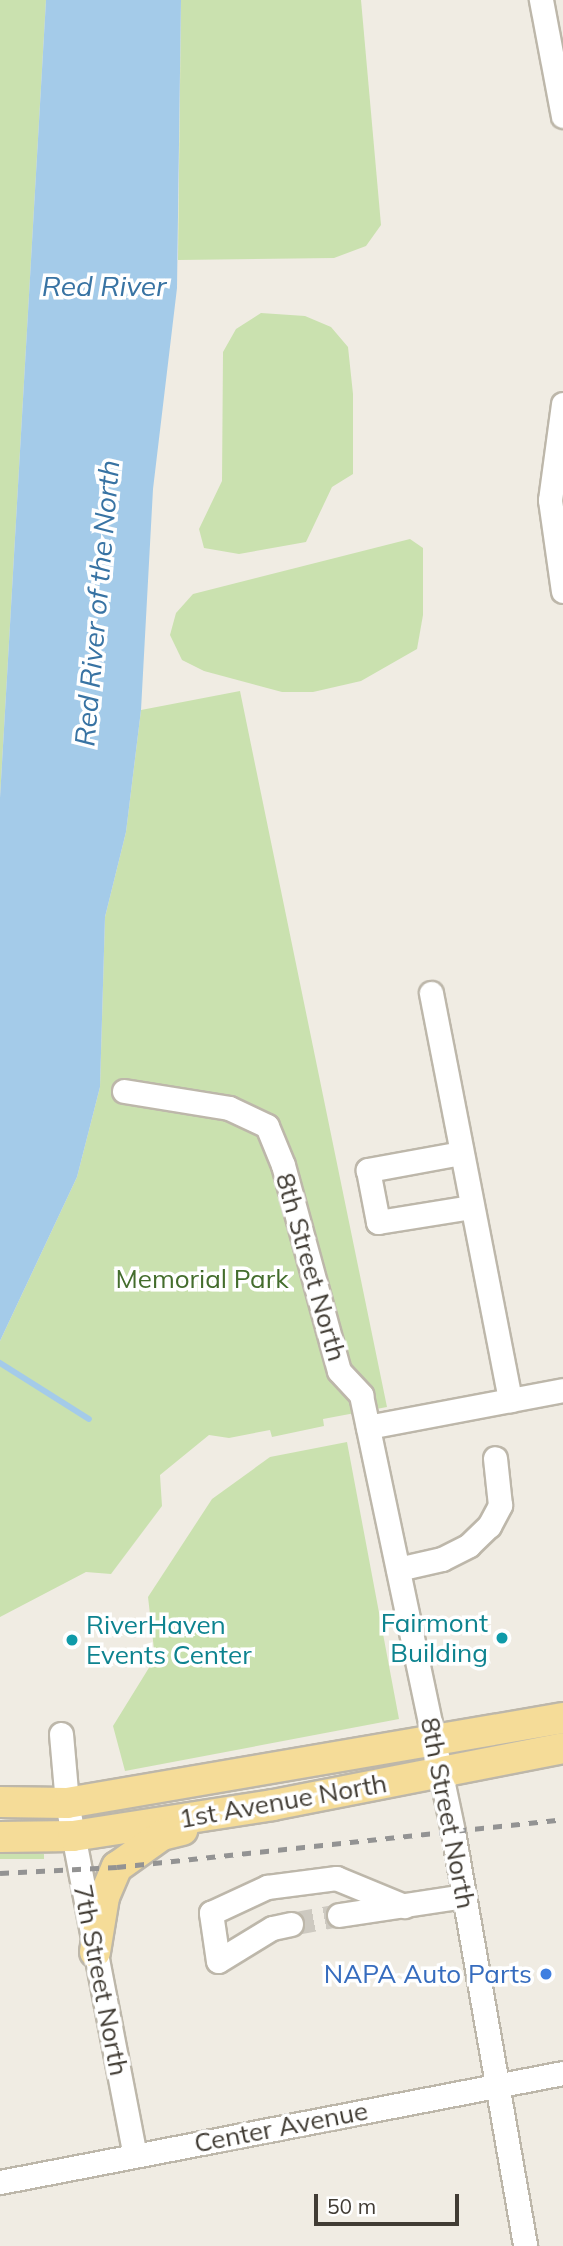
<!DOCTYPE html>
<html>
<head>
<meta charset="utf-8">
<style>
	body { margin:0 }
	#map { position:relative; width:563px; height:2246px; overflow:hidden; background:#f0ece3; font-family:Mulish,sans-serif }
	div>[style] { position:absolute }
	.green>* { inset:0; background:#cae1af; transform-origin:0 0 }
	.water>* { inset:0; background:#a4cbe9 }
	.stream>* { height:6px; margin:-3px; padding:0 3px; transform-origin:3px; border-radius:3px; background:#a4cbe9 }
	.minor-tunnel>* { height:23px; margin-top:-11.5px; transform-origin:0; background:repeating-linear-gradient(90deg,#cdc9c0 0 23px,transparent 0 34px) }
	.roads { filter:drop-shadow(2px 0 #bdb7aa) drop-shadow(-2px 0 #bdb7aa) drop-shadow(0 2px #bdb7aa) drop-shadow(0 -2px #bdb7aa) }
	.minor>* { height:23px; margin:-11.5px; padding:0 11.5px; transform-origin:11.5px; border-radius:11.5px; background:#fff }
	.major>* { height:30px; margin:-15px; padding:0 15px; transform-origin:15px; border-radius:15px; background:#f5dc98 }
	.rail>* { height:5px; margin-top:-2.5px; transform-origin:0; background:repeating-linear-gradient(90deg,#939393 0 9px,transparent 0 18px) }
	.dots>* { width:19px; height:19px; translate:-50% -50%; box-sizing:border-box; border:4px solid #fff; border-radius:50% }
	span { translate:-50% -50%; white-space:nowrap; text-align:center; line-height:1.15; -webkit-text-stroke:7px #fff; paint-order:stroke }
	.street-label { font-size:26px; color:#413c34 }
	.park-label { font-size:26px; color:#446d2d }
	.culture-label { font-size:26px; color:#0d838f }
	.right { translate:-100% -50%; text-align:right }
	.left { translate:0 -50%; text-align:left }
	.shop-label { font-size:26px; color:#366cbe }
	.water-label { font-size:28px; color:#3873a3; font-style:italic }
	.scale { position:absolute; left:314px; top:2194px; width:145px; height:32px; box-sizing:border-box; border:4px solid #413c34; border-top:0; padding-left:9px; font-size:21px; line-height:24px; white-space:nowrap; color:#413c34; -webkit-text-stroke:5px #fff; paint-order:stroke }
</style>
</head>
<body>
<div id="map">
	<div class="green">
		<div style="clip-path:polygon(0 0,46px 0,0 798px)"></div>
		<div style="clip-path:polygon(181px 0,361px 0,381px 225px,366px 246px,334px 258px,178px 260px)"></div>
		<div style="clip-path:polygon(261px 313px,305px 316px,331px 327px,348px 347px,353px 394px,353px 474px,332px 487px,306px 542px,239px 554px,204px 548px,199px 529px,222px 481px,223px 352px,236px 329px)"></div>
		<div style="clip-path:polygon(410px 539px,423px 548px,423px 615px,417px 649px,361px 681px,313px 692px,282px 692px,204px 671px,182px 660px,170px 635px,176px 613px,193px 594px)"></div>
		<div style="clip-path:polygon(240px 691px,387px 1407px,323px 1419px,324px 1426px,272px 1437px,270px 1430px,229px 1438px,209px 1435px,160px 1475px,162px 1506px,111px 1574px,86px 1572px,0 1617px,0 1341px,77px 1177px,100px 1087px,105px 917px,126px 832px,141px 710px)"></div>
		<div style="clip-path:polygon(347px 1442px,399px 1719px,125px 1771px,113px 1726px,155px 1658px,148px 1597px,212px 1499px,270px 1457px)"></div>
		<div style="left:44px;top:1854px;width:5px;height:44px;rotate:90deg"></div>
	</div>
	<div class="water">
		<div style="clip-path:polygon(46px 0,181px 0,177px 288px,153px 489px,141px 710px,126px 832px,105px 917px,100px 1087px,77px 1177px,0 1341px,0 798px)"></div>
	</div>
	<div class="stream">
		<div style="left:0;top:1363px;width:105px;rotate:32.2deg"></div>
	</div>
	<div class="minor-tunnel">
		<div style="left:291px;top:1924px;width:49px;rotate:-10.6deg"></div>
	</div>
	<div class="roads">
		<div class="minor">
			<div style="left:541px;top:0;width:118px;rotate:79.3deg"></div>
			<div style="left:563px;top:404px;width:97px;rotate:97.7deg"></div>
			<div style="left:550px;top:500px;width:92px;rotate:81.9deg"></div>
			<div style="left:431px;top:993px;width:415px;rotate:79deg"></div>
			<div style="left:124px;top:1091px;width:106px;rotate:9.2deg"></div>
			<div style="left:229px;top:1108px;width:42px;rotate:25.3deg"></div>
			<div style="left:267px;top:1126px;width:42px;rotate:67.7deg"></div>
			<div style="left:283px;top:1165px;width:213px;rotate:74.8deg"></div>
			<div style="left:339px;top:1371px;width:33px;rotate:47deg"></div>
			<div style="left:361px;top:1395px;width:447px;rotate:78.1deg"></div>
			<div style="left:453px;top:1832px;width:420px;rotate:80.1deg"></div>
			<div style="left:461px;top:1153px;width:95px;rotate:169.6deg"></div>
			<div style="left:368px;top:1170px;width:53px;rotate:79.1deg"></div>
			<div style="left:378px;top:1222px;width:95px;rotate:-9.1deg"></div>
			<div style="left:368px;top:1427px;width:198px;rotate:-10.7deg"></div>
			<div style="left:398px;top:1569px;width:45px;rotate:-12.8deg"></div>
			<div style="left:442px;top:1559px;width:30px;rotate:-27deg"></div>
			<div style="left:469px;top:1545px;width:28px;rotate:-44deg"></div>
			<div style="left:489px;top:1526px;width:24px;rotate:-62deg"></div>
			<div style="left:500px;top:1505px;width:47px;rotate:-96.1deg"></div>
			<div style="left:61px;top:1734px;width:69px;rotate:85deg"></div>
			<div style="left:67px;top:1803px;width:359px;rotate:79.1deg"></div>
			<div style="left:339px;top:1915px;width:126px;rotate:-8.6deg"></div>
			<div style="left:291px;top:1924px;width:19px;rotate:168deg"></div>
			<div style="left:272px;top:1928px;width:63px;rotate:148.6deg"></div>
			<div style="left:218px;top:1961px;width:49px;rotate:-98.3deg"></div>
			<div style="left:211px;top:1913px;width:62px;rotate:-24.9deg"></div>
			<div style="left:267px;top:1887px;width:70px;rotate:-7.4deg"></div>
			<div style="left:336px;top:1878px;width:74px;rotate:22.4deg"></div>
			<div style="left:0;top:2182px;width:573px;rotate:-10.96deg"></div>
		</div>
		<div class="major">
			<div style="left:0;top:1802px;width:67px;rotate:0.9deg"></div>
			<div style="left:67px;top:1803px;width:503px;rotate:-9.72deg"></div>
			<div style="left:0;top:1837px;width:73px;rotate:-0.8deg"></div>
			<div style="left:73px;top:1836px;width:202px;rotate:-8.8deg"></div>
			<div style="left:273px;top:1805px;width:296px;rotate:-11.1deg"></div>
			<div style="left:95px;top:1952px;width:56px;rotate:-80.7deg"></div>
			<div style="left:104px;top:1897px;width:33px;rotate:-67deg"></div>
			<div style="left:117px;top:1867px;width:55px;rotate:-35.4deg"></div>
			<div style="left:162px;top:1835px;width:21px;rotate:-14deg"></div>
		</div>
	</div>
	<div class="rail">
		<div style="left:0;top:1873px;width:117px;rotate:-2.9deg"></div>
		<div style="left:117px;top:1867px;width:449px;rotate:-6.1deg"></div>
	</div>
	<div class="dots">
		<div style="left:502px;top:1638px;background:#0f9aa8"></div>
		<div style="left:72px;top:1640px;background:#0f9aa8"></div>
		<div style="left:546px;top:1974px;background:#3f7fe0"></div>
	</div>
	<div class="street-label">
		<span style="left:311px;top:1267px;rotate:74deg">8th Street North</span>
		<span style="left:283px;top:1801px;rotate:-10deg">1st Avenue North</span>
		<span style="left:448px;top:1813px;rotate:79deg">8th Street North</span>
		<span style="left:101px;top:1980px;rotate:79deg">7th Street North</span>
		<span style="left:281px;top:2127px;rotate:-11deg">Center Avenue</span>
	</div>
	<div class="park-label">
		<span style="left:202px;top:1279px">Memorial Park</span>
	</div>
	<div class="culture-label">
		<span class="right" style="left:488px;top:1638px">Fairmont<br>Building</span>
		<span class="left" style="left:86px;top:1640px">RiverHaven<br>Events Center</span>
	</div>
	<div class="shop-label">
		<span class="right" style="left:532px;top:1974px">NAPA Auto Parts</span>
	</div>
	<div class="water-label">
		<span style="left:104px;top:286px">Red River</span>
		<span style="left:97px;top:603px;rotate:-85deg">Red River of the North</span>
	</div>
	<div class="scale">50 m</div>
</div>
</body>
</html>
